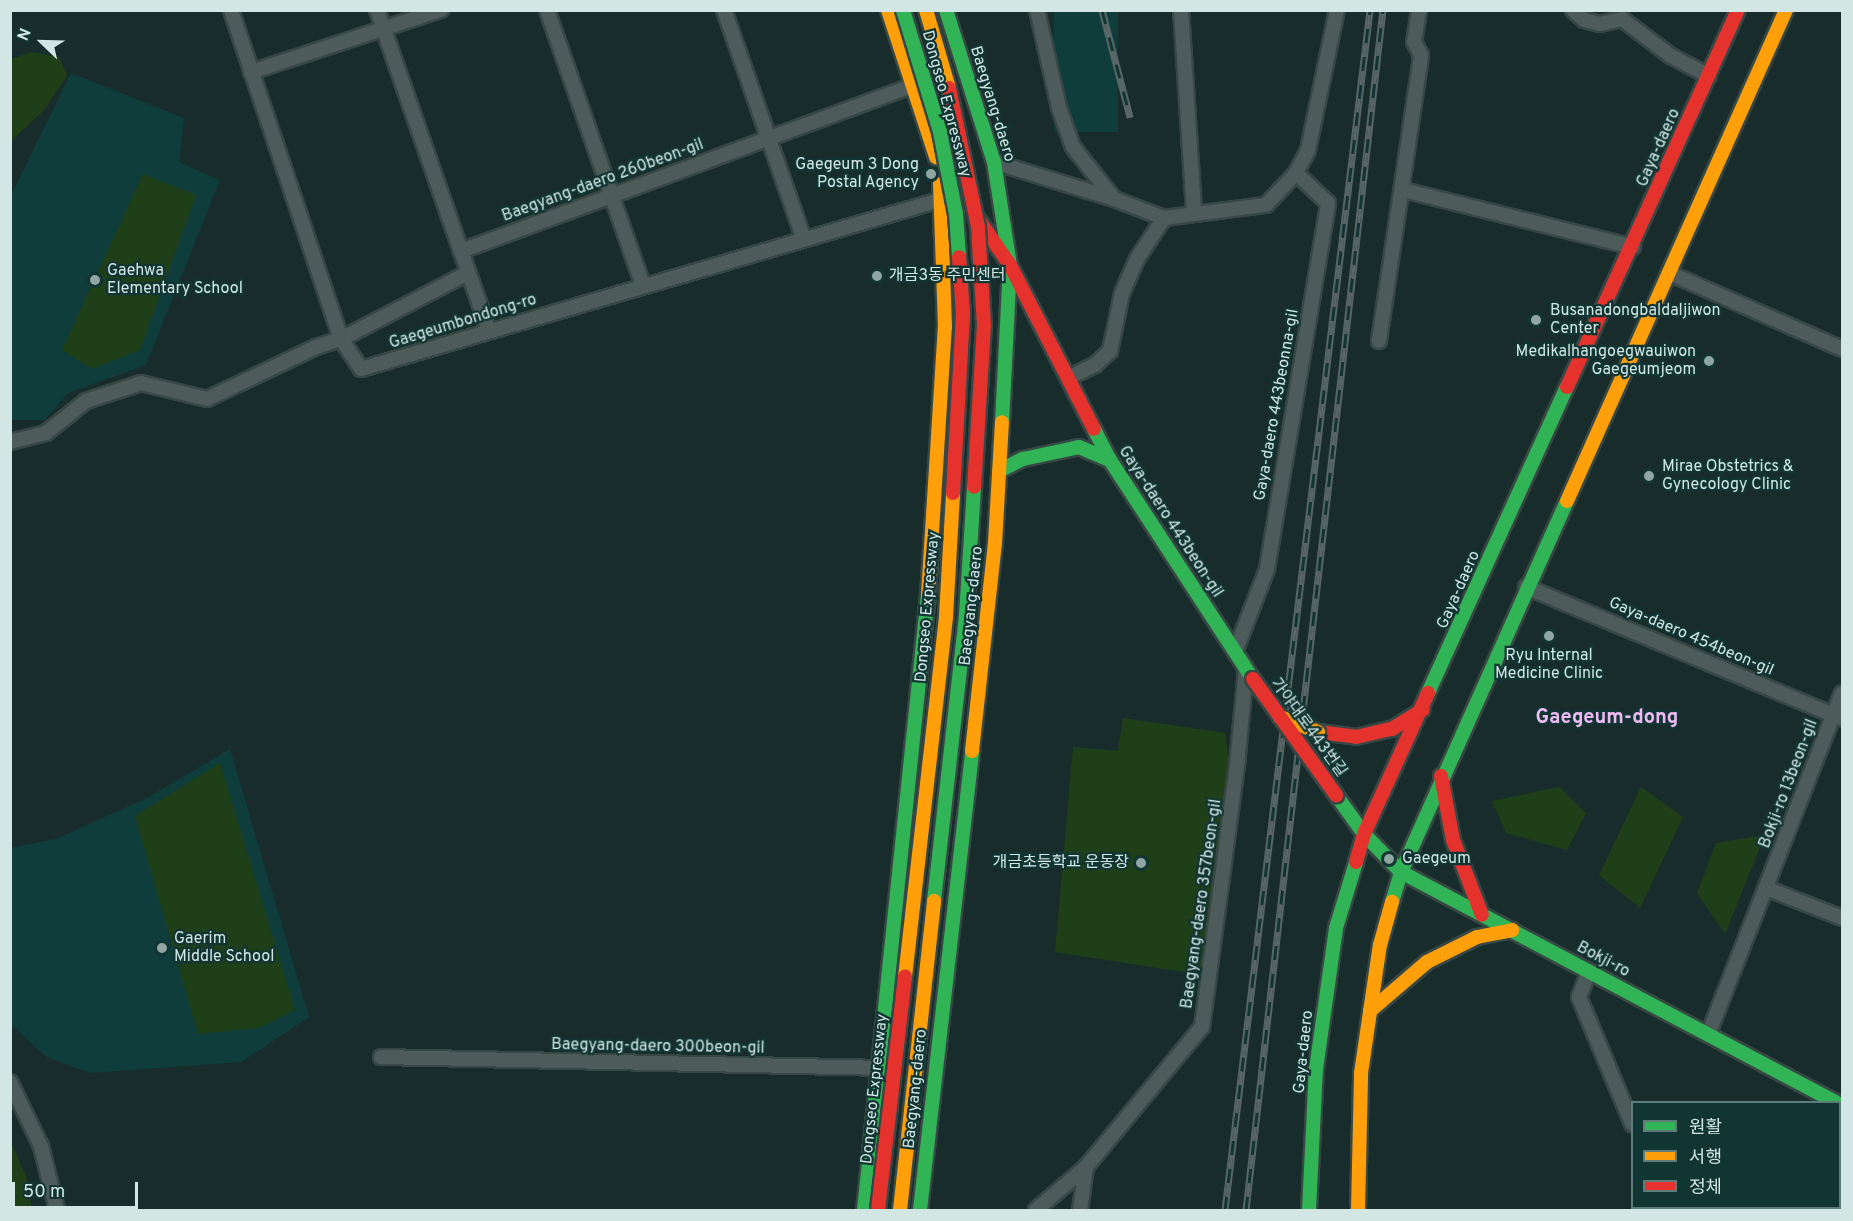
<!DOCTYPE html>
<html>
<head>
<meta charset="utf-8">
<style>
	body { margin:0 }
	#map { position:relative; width:1853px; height:1221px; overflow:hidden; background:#182d2b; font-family:Overpass,"Noto Sans KR",sans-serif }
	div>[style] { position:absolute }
	.built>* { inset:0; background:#0f3d3c; transform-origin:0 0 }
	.green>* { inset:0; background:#1f3f18 }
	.roads { filter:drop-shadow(2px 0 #374745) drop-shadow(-2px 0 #374745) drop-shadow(0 2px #374745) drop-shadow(0 -2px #374745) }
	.street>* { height:14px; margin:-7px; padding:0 7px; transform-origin:7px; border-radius:7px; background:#4e5b5b }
	.fast>* { height:14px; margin:-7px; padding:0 7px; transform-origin:7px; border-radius:7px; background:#30b455 }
	.slow>* { height:14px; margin:-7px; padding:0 7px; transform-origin:7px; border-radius:7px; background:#ff9f0a }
	.jam>* { height:14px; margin:-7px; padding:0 7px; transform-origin:7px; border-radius:7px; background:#e5322d }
	.rail>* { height:7px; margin-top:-3.5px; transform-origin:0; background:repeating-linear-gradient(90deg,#103533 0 14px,#596666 0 28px); box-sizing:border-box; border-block:2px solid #596666 }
	.bridges { filter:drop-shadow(2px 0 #374745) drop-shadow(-2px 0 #374745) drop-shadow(0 2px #374745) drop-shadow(0 -2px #374745) }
	.fast-bridge>* { height:14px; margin:-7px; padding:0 7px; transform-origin:7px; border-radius:7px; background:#30b455 }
	.slow-bridge>* { height:14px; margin:-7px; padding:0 7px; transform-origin:7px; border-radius:7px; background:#ff9f0a }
	.jam-bridge>* { height:14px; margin:-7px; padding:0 7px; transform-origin:7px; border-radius:7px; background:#e5322d }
	.dots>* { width:16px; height:16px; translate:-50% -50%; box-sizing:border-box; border:3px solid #103533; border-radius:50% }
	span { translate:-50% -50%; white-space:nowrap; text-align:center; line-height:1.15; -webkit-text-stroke:4.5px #103533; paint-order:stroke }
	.street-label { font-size:16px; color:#d2e6e4 }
	.poi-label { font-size:16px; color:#d2e6e4 }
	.right { translate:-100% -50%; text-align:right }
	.left { translate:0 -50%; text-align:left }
	.quarter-label { font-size:20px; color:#f2baf5; font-weight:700 }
	.frame { position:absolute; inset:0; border:12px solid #d2e6e4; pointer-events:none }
	.legend { position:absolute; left:1631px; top:1101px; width:210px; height:108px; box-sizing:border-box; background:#103533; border:2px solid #5e7c7a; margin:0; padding:8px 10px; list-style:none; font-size:18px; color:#d2e6e4 }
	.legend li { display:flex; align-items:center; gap:12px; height:30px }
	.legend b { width:30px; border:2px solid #5e7c7a }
	.north { position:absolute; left:12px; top:12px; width:60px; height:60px; -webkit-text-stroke:4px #103533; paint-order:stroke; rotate:293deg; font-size:16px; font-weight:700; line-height:24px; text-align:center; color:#d2e6e4 }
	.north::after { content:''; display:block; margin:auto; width:21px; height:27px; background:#d2e6e4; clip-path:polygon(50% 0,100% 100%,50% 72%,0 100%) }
	.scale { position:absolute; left:12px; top:1182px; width:126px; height:27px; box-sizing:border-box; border:3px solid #d2e6e4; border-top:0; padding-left:8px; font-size:18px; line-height:21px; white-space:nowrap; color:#d2e6e4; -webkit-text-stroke:4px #103533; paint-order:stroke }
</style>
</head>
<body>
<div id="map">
	<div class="built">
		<div style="left:1054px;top:11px;width:64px;height:121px"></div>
		<div style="clip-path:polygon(71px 73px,184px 118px,179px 162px,220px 180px,146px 365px,68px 393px,45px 420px,11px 420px,11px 195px)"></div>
		<div style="clip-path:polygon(230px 749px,309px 1017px,241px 1062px,91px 1073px,46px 1057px,11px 1024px,10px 848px,56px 839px,149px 797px)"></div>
	</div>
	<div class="green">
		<div style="clip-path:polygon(32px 52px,59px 57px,67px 76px,44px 110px,11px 141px,11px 59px)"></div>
		<div style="clip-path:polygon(143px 174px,196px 195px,140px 350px,92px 369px,62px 350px)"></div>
		<div style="clip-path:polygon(1123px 718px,1225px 733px,1231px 775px,1203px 975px,1055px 952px,1073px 747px,1118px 751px)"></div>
		<div style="clip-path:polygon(220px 763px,295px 1010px,259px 1028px,198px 1034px,135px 816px)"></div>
		<div style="clip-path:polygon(1559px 787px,1586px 813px,1567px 850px,1506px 833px,1492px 801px)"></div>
		<div style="clip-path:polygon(1641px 787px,1683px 817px,1640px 908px,1599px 875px)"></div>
		<div style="clip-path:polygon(1765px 835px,1725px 934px,1697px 893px,1716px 843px)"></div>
		<div style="clip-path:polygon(10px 1140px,26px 1176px,32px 1210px,11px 1210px)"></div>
	</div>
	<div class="roads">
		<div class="street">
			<div style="left:231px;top:10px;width:347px;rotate:71.5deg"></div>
			<div style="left:341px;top:339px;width:36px;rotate:56deg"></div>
			<div style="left:361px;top:369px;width:606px;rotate:-16.28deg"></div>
			<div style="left:377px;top:10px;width:255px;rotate:70.8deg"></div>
			<div style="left:547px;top:10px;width:291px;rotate:70.8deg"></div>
			<div style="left:724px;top:10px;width:240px;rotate:70.8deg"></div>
			<div style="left:1037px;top:10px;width:100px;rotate:77.3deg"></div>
			<div style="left:1059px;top:108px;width:41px;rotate:70.3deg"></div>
			<div style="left:1073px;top:147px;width:66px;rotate:51.7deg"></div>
			<div style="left:1114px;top:199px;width:53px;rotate:20.8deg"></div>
			<div style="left:1181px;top:10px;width:203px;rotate:86.3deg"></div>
			<div style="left:1573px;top:10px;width:15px;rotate:42deg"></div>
			<div style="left:1584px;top:20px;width:16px;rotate:14deg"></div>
			<div style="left:1600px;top:24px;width:23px;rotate:-13deg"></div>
			<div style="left:1622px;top:19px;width:61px;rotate:37.1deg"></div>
			<div style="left:1671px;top:56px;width:43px;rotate:27.8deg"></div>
			<div style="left:251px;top:72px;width:200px;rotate:-18.1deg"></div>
			<div style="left:994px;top:162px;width:126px;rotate:17.1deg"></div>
			<div style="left:1403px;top:190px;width:237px;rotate:13.9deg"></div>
			<div style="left:1669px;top:273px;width:189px;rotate:23.7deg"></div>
			<div style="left:489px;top:331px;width:85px;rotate:-109.3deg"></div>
			<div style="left:461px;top:251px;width:481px;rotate:-20.1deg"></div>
			<div style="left:1379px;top:341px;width:289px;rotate:-81.6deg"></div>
			<div style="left:1421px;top:55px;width:15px;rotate:-118deg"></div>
			<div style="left:1414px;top:42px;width:32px;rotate:-81deg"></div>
			<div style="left:1068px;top:378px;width:30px;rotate:-26deg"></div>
			<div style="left:1095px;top:365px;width:21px;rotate:-43deg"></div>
			<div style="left:1110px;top:351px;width:59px;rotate:-78.3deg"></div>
			<div style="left:1122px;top:293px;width:37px;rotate:-66deg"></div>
			<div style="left:1137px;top:259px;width:49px;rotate:-56.6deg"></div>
			<div style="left:1164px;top:218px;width:103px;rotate:-7.3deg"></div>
			<div style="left:1266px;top:205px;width:44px;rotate:-46.8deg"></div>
			<div style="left:1296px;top:173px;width:26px;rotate:-62deg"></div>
			<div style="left:1308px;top:150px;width:143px;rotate:-78.3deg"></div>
			<div style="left:10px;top:442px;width:37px;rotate:-14deg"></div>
			<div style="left:46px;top:433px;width:51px;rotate:-38.7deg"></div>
			<div style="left:86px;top:401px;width:58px;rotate:-18.1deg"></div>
			<div style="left:141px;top:383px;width:68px;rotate:13.6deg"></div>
			<div style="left:207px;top:399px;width:121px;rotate:-25.5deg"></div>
			<div style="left:316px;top:347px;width:26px;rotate:-18deg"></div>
			<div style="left:341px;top:339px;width:143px;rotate:-27.5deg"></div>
			<div style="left:1526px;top:587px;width:341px;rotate:22.6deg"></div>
			<div style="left:1235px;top:652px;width:89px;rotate:-68.9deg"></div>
			<div style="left:1267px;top:569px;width:371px;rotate:-80.5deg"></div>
			<div style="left:1328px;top:203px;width:44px;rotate:-136.8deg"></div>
			<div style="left:1766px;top:888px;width:82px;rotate:21.5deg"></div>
			<div style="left:1589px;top:971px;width:28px;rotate:111deg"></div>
			<div style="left:1579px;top:997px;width:138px;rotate:67.3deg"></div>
			<div style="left:1708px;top:1035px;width:367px;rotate:-68.6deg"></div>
			<div style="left:381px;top:1057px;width:505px;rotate:1.25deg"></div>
			<div style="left:10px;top:1082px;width:71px;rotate:64.2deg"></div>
			<div style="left:41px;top:1146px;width:66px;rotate:76deg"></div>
			<div style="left:1677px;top:1208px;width:4px;rotate:34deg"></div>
			<div style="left:1036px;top:1210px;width:66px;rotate:-40.7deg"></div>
			<div style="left:1080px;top:1210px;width:43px;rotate:-82.1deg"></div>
			<div style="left:1086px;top:1167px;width:182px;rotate:-50.4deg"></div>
			<div style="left:1202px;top:1027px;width:263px;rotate:-82.4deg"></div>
			<div style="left:1237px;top:766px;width:97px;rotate:-84.7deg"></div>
		</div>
		<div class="fast">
			<div style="left:946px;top:10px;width:159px;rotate:72.5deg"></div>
			<div style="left:994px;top:162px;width:104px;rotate:81.2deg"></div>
			<div style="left:1010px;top:265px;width:157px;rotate:92.9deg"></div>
			<div style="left:1094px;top:429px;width:35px;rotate:63deg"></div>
			<div style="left:1110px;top:460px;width:262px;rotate:56.9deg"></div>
			<div style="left:999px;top:471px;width:27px;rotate:-27deg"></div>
			<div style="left:1023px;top:459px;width:57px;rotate:-12.1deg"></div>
			<div style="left:1079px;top:447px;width:34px;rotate:23deg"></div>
			<div style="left:1428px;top:693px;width:336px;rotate:-65.6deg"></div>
			<div style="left:1336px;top:795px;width:48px;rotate:54.3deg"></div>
			<div style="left:1364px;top:834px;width:53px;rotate:45.8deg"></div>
			<div style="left:1401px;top:872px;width:492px;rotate:27.9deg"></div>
			<div style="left:1392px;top:902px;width:31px;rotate:-73deg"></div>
			<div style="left:1401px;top:872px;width:406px;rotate:-65.9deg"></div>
			<div style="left:864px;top:1210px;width:618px;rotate:-84.06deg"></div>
			<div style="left:920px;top:1210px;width:462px;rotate:-83.5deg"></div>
			<div style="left:1309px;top:1210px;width:141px;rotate:-87.2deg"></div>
			<div style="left:1316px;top:1069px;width:142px;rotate:-81.9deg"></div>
			<div style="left:1336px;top:928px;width:69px;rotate:-73.1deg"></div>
		</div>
		<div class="slow">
			<div style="left:888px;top:10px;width:155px;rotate:71.9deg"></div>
			<div style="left:1567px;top:501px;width:538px;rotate:-65.96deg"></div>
			<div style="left:928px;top:595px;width:269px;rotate:-86.4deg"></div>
			<div style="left:945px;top:327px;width:143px;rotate:-92deg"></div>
			<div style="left:972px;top:751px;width:209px;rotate:-83.7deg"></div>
			<div style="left:995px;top:543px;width:121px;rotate:-86.7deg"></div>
			<div style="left:1370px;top:1011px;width:75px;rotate:-40.7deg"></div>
			<div style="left:1427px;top:962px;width:56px;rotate:-26.6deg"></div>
			<div style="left:1477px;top:937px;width:36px;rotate:-11deg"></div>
			<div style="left:1358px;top:1210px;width:137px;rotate:-88.7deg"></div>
			<div style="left:1361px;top:1073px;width:129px;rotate:-81.6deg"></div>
			<div style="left:1380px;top:945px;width:45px;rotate:-74.4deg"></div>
		</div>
		<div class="jam">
			<div style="left:978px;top:219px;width:56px;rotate:55.2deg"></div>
			<div style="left:1010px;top:265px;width:184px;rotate:62.9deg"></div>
			<div style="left:1567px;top:387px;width:414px;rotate:-65.6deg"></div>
			<div style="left:1318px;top:732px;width:38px;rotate:7deg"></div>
			<div style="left:1356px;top:737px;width:37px;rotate:-13deg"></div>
			<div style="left:1392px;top:729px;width:36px;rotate:-32deg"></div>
			<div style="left:1441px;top:776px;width:65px;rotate:79.4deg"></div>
			<div style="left:1453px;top:840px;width:80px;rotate:68.9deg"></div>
			<div style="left:1356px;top:862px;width:29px;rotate:-74deg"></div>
			<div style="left:1364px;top:834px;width:155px;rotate:-65.6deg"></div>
		</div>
	</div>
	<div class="rail">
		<div style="left:1102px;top:10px;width:111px;rotate:75.3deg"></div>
		<div style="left:1225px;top:1210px;width:1209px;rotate:-83.11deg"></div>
		<div style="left:1246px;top:1210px;width:1208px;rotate:-83.49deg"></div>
	</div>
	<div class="bridges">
		<div class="fast-bridge">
			<div style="left:903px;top:10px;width:127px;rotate:73.1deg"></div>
			<div style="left:940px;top:132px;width:84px;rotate:79deg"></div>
			<div style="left:956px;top:214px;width:43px;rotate:86deg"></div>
			<div style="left:934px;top:901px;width:288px;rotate:-83.6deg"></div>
			<div style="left:966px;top:615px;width:128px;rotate:-86.4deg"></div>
		</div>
		<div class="slow-bridge">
			<div style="left:926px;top:10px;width:81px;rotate:73.6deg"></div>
			<div style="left:1280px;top:717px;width:41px;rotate:21.5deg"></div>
			<div style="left:905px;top:977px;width:363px;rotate:-83.5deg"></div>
			<div style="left:946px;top:616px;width:123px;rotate:-86.7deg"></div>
			<div style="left:900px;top:1210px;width:311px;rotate:-83.7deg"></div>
		</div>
		<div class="jam-bridge">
			<div style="left:949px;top:88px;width:142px;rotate:78.2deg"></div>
			<div style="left:978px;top:227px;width:98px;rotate:86.5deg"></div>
			<div style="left:984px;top:325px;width:162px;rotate:93.5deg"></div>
			<div style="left:953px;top:493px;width:179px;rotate:-86.8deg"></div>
			<div style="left:963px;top:314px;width:57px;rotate:-94deg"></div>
			<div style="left:1253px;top:679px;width:143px;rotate:54.4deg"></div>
			<div style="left:878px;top:1210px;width:235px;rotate:-83.4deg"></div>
		</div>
	</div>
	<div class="dots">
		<div style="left:931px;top:174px;background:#91a5a3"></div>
		<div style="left:877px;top:276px;background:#91a5a3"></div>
		<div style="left:95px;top:280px;background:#91a5a3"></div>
		<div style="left:1536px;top:320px;background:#91a5a3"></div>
		<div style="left:1709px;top:361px;background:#91a5a3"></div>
		<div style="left:1649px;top:476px;background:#91a5a3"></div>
		<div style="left:1549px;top:636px;background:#91a5a3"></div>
		<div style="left:1389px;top:859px;background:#91a5a3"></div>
		<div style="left:1141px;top:863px;background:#91a5a3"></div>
		<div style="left:162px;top:948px;background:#91a5a3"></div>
	</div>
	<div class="street-label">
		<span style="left:946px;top:104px;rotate:75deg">Dongseo Expressway</span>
		<span style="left:992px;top:104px;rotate:73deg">Baegyang-daero</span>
		<span style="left:1659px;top:148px;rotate:-66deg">Gaya-daero</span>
		<span style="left:603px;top:181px;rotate:-20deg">Baegyang-daero 260beon-gil</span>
		<span style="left:463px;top:322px;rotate:-17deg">Gaegeumbondong-ro</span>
		<span style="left:1277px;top:405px;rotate:-80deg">Gaya-daero 443beonna-gil</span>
		<span style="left:1170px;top:522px;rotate:57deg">Gaya-daero 443beon-gil</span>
		<span style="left:1459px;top:590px;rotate:-66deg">Gaya-daero</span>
		<span style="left:972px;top:606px;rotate:-84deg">Baegyang-daero</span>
		<span style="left:928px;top:607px;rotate:-85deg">Dongseo Expressway</span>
		<span style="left:1691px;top:637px;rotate:23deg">Gaya-daero 454beon-gil</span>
		<span style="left:1308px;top:728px;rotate:54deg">가야대로443번길</span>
		<span style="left:1789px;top:784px;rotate:-69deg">Bokji-ro 13beon-gil</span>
		<span style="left:1202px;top:904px;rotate:-82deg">Baegyang-daero 357beon-gil</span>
		<span style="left:1603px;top:960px;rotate:28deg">Bokji-ro</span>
		<span style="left:658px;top:1047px;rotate:1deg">Baegyang-daero 300beon-gil</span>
		<span style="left:1304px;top:1052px;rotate:-84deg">Gaya-daero</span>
		<span style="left:875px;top:1089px;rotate:-84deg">Dongseo Expressway</span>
		<span style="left:916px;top:1089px;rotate:-84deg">Baegyang-daero</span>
	</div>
	<div class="poi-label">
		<span class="right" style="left:919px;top:174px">Gaegeum 3 Dong<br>Postal Agency</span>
		<span class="left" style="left:107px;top:280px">Gaehwa<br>Elementary School</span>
		<span class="left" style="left:889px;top:276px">개금3동 주민센터</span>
		<span class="left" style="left:1550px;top:320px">Busanadongbaldaljiwon<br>Center</span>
		<span class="right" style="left:1696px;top:361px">Medikalhangoegwauiwon<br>Gaegeumjeom</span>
		<span class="left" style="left:1662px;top:476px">Mirae Obstetrics &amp;<br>Gynecology Clinic</span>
		<span style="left:1549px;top:665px">Ryu Internal<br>Medicine Clinic</span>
		<span class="left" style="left:1402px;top:859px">Gaegeum</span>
		<span class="right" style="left:1129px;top:863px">개금초등학교 운동장</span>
		<span class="left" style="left:174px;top:948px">Gaerim<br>Middle School</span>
	</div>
	<div class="quarter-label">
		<span style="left:1607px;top:718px">Gaegeum-dong</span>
	</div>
	<div class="frame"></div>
	<ul class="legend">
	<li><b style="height:8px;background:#30b455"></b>원활</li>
	<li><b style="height:8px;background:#ff9f0a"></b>서행</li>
	<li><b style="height:8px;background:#e5322d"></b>정체</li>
	</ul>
	<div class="north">N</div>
	<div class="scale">50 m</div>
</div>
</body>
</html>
